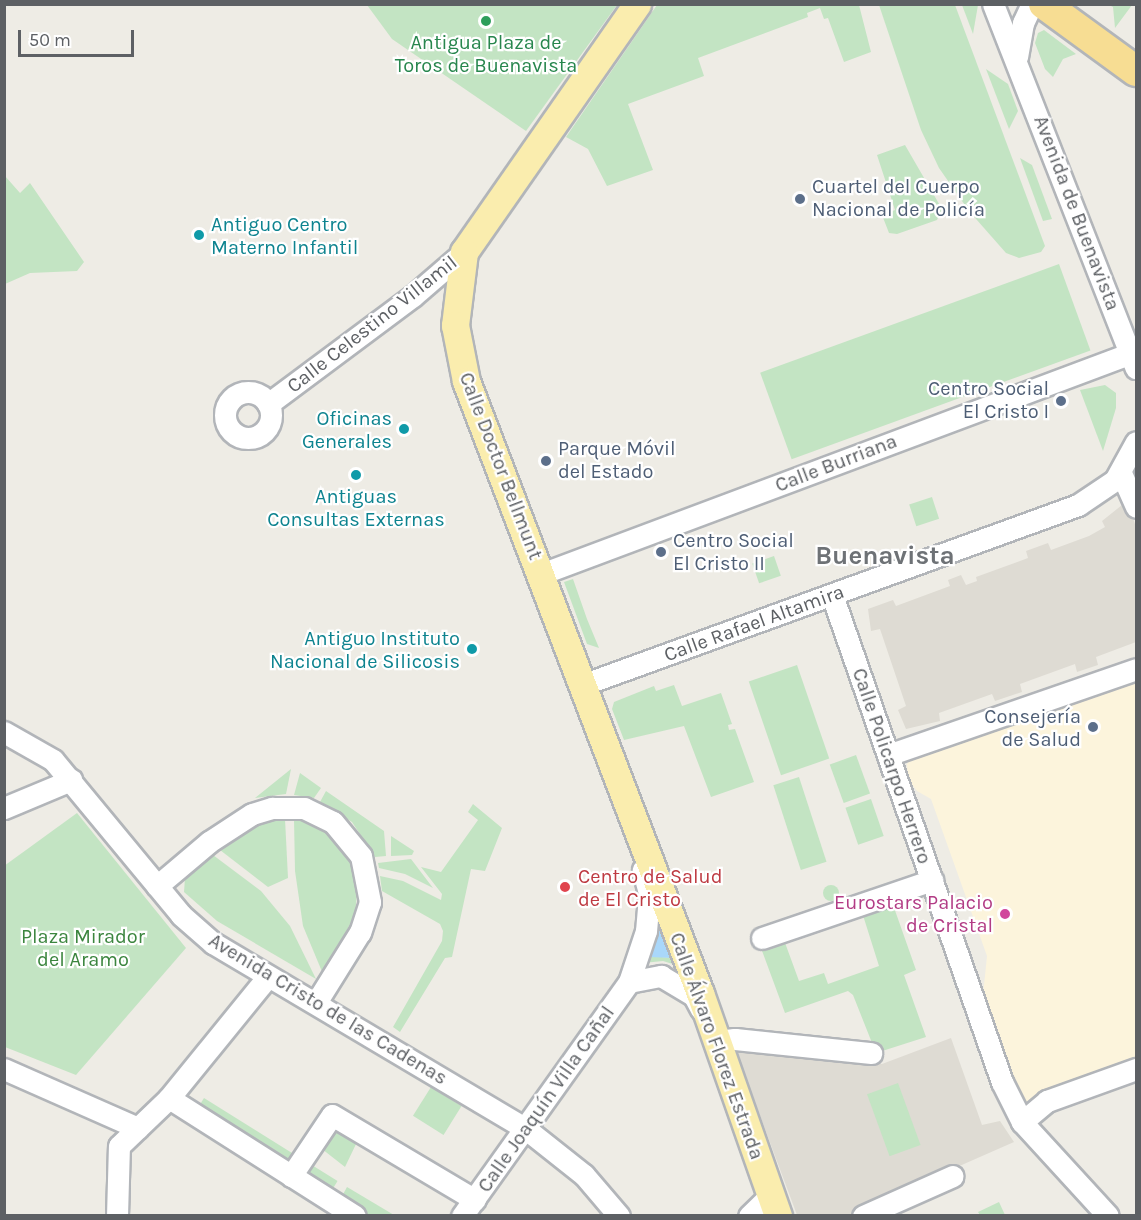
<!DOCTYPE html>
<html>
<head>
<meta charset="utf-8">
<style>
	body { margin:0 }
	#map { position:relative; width:1141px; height:1220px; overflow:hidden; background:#eeece5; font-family:Karla,sans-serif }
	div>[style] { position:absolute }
	.commercial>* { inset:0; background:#fcf4dc }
	.education>* { inset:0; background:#dedbd3 }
	.green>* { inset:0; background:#c3e4c3; transform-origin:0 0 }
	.round { border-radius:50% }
	.water>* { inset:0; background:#a9d7fa }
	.roads { filter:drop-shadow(2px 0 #b2b5b9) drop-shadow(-2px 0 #b2b5b9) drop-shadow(0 2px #b2b5b9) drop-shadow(0 -2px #b2b5b9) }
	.minor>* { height:21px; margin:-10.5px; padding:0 10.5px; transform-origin:10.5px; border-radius:10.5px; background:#fff }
	.minor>.ring { margin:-10.5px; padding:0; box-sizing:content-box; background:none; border:21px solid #fff; border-radius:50% }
	.major>* { height:27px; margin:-13.5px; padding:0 13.5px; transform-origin:13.5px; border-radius:13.5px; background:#faedae }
	.highway>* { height:30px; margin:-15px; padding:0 15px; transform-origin:15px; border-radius:15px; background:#f7dd93 }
	.dots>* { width:16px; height:16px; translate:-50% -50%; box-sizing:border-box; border:3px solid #fff; border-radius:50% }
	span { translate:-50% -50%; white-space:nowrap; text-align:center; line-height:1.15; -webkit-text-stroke:4.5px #fff; paint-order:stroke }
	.leisure-label { font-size:20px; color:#27864d }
	.service-label { font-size:20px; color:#4e5e75 }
	.left { translate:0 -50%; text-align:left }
	.right { translate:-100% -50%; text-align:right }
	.street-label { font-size:20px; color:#5d6064 }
	.culture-label { font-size:20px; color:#0d838f }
	.health-label { font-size:20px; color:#be3a42 }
	.hotel-label { font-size:20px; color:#b23c85 }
	.park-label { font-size:20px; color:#3b853e }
	.district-label { font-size:26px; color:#6e7276; font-weight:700 }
	.frame { position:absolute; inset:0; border:6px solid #5d6064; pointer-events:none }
	.scale { position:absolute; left:18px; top:30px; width:116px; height:27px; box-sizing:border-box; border:3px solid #5d6064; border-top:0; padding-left:8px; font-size:18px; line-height:21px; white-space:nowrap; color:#5d6064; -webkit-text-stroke:4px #fff; paint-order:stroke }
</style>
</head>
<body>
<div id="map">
	<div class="commercial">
		<div style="clip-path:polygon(1136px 676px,1136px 1067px,1031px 1114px,1010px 1077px,983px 995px,987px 956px,931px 799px,917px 791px,908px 779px,907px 764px,915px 753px)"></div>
	</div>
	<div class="education">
		<div style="clip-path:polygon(1127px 501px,1136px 527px,1136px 642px,1096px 657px,1098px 665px,1077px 672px,1075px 664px,1020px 684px,1022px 692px,995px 701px,992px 694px,939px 713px,940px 721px,906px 729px,898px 710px,906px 706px,880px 629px,871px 631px,868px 609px,893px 600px,896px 606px,950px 586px,948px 580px,961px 575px,966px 585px,977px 581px,976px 577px,1028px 558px,1026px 551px,1048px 543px,1051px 550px,1089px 536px,1105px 527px,1102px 521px)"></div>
		<div style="clip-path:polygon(951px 1038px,982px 1125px,1000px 1121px,1014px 1142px,848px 1215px,797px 1215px,736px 1051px,745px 1045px,882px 1064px)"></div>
	</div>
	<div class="green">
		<div style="clip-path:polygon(367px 5px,617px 5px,526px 131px,392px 39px)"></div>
		<div style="clip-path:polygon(657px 5px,859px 5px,871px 52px,844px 62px,828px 18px,824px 19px,820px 8px,807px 13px,808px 17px,698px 58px,704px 76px,628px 104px,653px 170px,607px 186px,588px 149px,566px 137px)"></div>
		<div style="clip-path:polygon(879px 5px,955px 5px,1045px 246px,1041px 252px,1019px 258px,1006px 253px,969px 211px,939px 168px,921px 130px)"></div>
		<div style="clip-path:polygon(962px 5px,978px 5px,973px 34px)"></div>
		<div style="clip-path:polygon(1109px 5px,1132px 5px,1115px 28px,1113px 7px)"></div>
		<div style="clip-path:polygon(1044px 30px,1076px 54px,1063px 59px,1053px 77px,1045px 69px,1035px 43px,1038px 33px)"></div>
		<div style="clip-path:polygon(986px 69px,1008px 84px,1018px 111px,1009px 129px)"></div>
		<div style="clip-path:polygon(905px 145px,942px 209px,937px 220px,897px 234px,889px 233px,882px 215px,895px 210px,877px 155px)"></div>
		<div style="clip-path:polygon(1020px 158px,1032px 165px,1052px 219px,1043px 221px)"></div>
		<div style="clip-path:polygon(5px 176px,20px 193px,30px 183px,84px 262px,77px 271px,30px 273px,5px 284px)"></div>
		<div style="left:1059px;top:264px;width:92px;height:318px;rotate:70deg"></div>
		<div style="clip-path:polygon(1105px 385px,1116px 393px,1116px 408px,1103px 451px,1080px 390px)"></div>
		<div style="left:932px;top:497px;width:23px;height:24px;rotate:72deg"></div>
		<div style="left:774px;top:556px;width:21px;height:23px;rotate:71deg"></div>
		<div style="clip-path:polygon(573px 579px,587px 619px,599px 648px,587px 644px,564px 582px)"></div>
		<div style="left:797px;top:665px;width:99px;height:51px;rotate:71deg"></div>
		<div style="clip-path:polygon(674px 685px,682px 706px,721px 693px,732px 724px,728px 725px,729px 730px,735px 729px,754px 782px,711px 797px,684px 726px,624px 740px,612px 709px,614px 702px,654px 686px,656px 691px)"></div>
		<div style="left:856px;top:755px;width:41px;height:28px;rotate:70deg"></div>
		<div style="clip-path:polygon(291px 769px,286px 794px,255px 798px)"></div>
		<div style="clip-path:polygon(300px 773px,321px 788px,314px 798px,294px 795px)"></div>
		<div style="left:799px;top:777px;width:89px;height:27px;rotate:72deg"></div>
		<div style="clip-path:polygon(326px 791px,384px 831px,386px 856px,375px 857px,352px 822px,320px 802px)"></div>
		<div style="left:871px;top:799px;width:39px;height:27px;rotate:71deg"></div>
		<div style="clip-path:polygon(473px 804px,502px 828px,485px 871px,471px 869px,452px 957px,445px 958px,400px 1032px,393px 1027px,442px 941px,443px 931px,440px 924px,382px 891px,380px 876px,403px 881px,441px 900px,442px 894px,421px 867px,441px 872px,478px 820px,468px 812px)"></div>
		<div style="clip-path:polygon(77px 813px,186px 948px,76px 1075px,5px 1047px,4px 866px)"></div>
		<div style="clip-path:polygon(285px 819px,288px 878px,268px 887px,220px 850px,259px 823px)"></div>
		<div style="clip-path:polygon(294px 819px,311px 823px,335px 839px,354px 866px,358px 883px,355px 915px,323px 974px,303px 926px,295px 871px)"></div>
		<div style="clip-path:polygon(391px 836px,414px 851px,412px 855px,391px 856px)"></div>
		<div style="clip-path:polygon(213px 855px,261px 891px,290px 926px,316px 979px,217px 921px,184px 892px,185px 878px)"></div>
		<div style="clip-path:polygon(411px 859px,433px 888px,405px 874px,379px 868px,378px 863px)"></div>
		<div class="round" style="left:823px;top:885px;width:16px;height:16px"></div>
		<div style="clip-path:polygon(891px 899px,916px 970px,904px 975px,926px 1037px,876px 1053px,853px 995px,848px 991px,785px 1013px,761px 948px,784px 940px,799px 981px,824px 973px,828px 984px,879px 966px,861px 909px)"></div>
		<div style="clip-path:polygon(evenodd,657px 909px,676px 965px,663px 961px,643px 963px,657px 909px,658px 927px,673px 958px,650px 956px,658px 927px)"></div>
		<div style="left:898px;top:1083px;width:66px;height:33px;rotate:70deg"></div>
		<div style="left:431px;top:1087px;width:36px;height:34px;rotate:32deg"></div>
		<div style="left:204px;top:1098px;width:109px;height:12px;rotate:32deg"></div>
		<div style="clip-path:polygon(333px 1127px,357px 1142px,345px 1167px,322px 1149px,319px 1153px)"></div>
		<div style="left:307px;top:1162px;width:36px;height:12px;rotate:32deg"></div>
		<div style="clip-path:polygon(347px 1187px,394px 1215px,369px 1215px,341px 1198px)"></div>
		<div style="clip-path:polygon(999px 1202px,1005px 1215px,980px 1215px,978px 1212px)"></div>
	</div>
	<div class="water">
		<div style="clip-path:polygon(661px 913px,673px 958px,649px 957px)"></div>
	</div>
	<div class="roads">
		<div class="minor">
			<div style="left:993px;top:4px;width:391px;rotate:68.6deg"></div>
			<div style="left:1017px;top:57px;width:35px;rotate:-80deg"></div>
			<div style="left:1023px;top:23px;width:21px;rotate:-65deg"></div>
			<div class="ring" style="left:225px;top:392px;width:25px;height:25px"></div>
			<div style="left:268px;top:404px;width:181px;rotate:-36.7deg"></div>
			<div style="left:413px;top:296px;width:67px;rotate:-40.8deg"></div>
			<div style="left:1121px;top:473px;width:37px;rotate:66deg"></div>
			<div style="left:541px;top:574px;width:630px;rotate:-20.53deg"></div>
			<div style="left:832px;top:595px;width:516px;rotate:70.76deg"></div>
			<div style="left:1002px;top:1082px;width:45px;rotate:63.4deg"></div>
			<div style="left:1022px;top:1122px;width:127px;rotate:47.5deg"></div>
			<div style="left:582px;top:685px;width:528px;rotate:-19.95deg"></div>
			<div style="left:1078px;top:505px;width:45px;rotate:-34deg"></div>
			<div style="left:1115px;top:480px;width:43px;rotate:-61.1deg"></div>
			<div style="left:4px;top:732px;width:56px;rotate:29.7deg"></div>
			<div style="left:53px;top:760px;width:201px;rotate:50.4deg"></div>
			<div style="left:181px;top:915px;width:43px;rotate:41.2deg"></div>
			<div style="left:213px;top:943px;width:364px;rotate:30.7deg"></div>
			<div style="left:526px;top:1129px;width:74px;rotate:38.4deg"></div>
			<div style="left:584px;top:1175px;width:54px;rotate:49.5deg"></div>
			<div style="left:888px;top:755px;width:262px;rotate:-19.1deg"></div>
			<div style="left:4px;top:808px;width:73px;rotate:-22.7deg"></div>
			<div style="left:157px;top:886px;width:68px;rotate:-40.2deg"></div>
			<div style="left:209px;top:842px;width:51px;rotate:-33.1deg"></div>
			<div style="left:252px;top:814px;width:21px;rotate:-17deg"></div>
			<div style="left:272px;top:808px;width:32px"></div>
			<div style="left:304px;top:808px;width:32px;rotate:26deg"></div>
			<div style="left:333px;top:822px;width:44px;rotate:50.5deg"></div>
			<div style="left:361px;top:856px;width:47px;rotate:78.9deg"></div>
			<div style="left:370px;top:902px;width:32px;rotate:108deg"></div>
			<div style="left:360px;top:932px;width:81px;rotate:121.9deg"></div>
			<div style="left:762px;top:938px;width:180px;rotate:-18.8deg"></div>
			<div style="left:629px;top:982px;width:33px;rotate:-11deg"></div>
			<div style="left:661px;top:976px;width:39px;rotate:31deg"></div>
			<div style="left:694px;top:996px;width:15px;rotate:62deg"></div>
			<div style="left:715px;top:1041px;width:20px;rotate:-6deg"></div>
			<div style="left:735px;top:1039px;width:137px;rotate:5.9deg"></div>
			<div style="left:4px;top:1069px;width:146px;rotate:23.8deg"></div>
			<div style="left:169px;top:1098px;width:220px;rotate:32.4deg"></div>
			<div style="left:1022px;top:1122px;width:33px;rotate:-40deg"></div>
			<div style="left:1047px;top:1101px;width:95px;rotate:-19.8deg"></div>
			<div style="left:291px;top:1176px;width:73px;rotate:-56.1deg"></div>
			<div style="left:332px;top:1115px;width:166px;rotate:30.7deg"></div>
			<div style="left:117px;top:1216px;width:70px;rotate:-88.4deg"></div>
			<div style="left:119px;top:1146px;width:69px;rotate:-43.8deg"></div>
			<div style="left:169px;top:1098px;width:157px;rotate:-50.9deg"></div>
			<div style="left:462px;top:1216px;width:287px;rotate:-54.5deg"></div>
			<div style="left:629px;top:982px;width:54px;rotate:-71.6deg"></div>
			<div style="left:646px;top:931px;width:38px;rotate:-85deg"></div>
			<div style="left:649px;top:893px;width:24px;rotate:-105deg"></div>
			<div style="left:749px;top:1216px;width:29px;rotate:-44deg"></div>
			<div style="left:863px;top:1216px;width:98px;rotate:-24deg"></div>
		</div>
		<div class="major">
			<div style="left:637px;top:4px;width:302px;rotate:124.9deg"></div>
			<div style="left:464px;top:252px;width:74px;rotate:97deg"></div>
			<div style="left:455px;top:325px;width:57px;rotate:78.9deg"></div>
			<div style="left:466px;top:381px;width:655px;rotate:69.08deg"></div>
			<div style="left:700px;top:993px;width:236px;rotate:70.7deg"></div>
		</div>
		<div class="highway">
			<div style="left:1044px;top:4px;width:114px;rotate:36.1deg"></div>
		</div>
	</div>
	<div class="dots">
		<div style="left:486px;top:21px;background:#2e9e5b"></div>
		<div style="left:800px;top:199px;background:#5c6f8a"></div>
		<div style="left:199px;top:235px;background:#0f9aa8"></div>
		<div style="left:1061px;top:401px;background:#5c6f8a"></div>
		<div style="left:404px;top:429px;background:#0f9aa8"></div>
		<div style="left:546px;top:461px;background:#5c6f8a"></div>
		<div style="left:356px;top:475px;background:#0f9aa8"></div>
		<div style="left:661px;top:552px;background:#5c6f8a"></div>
		<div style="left:472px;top:649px;background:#0f9aa8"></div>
		<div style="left:1093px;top:727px;background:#5c6f8a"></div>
		<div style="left:565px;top:887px;background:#e0444e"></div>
		<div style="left:1005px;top:914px;background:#d1479c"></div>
	</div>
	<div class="leisure-label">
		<span style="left:486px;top:54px">Antigua Plaza de<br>Toros de Buenavista</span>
	</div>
	<div class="service-label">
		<span class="left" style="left:812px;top:198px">Cuartel del Cuerpo<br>Nacional de Policía</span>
		<span class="right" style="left:1049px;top:400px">Centro Social<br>El Cristo I</span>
		<span class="left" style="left:558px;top:460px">Parque Móvil<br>del Estado</span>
		<span class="left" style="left:673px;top:552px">Centro Social<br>El Cristo II</span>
		<span class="right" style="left:1081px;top:728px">Consejería<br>de Salud</span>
	</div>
	<div class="street-label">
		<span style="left:1077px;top:213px;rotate:69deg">Avenida de Buenavista</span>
		<span style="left:372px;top:324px;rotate:-38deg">Calle Celestino Villamil</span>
		<span style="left:836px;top:463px;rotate:-21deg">Calle Burriana</span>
		<span style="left:501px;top:466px;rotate:69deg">Calle Doctor Bellmunt</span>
		<span style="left:754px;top:623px;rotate:-20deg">Calle Rafael Altamira</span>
		<span style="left:892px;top:766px;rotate:71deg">Calle Policarpo Herrero</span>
		<span style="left:328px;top:1009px;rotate:31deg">Avenida Cristo de las Cadenas</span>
		<span style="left:717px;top:1046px;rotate:70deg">Calle Álvaro Florez Estrada</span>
		<span style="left:546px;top:1099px;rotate:-55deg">Calle Joaquín Villa Cañal</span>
	</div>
	<div class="culture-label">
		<span class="left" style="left:211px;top:236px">Antiguo Centro<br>Materno Infantil</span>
		<span class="right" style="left:392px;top:430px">Oficinas<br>Generales</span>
		<span style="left:356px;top:508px">Antiguas<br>Consultas Externas</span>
		<span class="right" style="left:460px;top:650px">Antiguo Instituto<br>Nacional de Silicosis</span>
	</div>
	<div class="health-label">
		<span class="left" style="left:578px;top:888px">Centro de Salud<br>de El Cristo</span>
	</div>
	<div class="hotel-label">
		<span class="right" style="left:993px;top:914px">Eurostars Palacio<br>de Cristal</span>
	</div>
	<div class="park-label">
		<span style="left:83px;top:948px">Plaza Mirador<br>del Aramo</span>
	</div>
	<div class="district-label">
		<span style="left:885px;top:556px">Buenavista</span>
	</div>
	<div class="frame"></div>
	<div class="scale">50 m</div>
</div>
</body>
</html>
